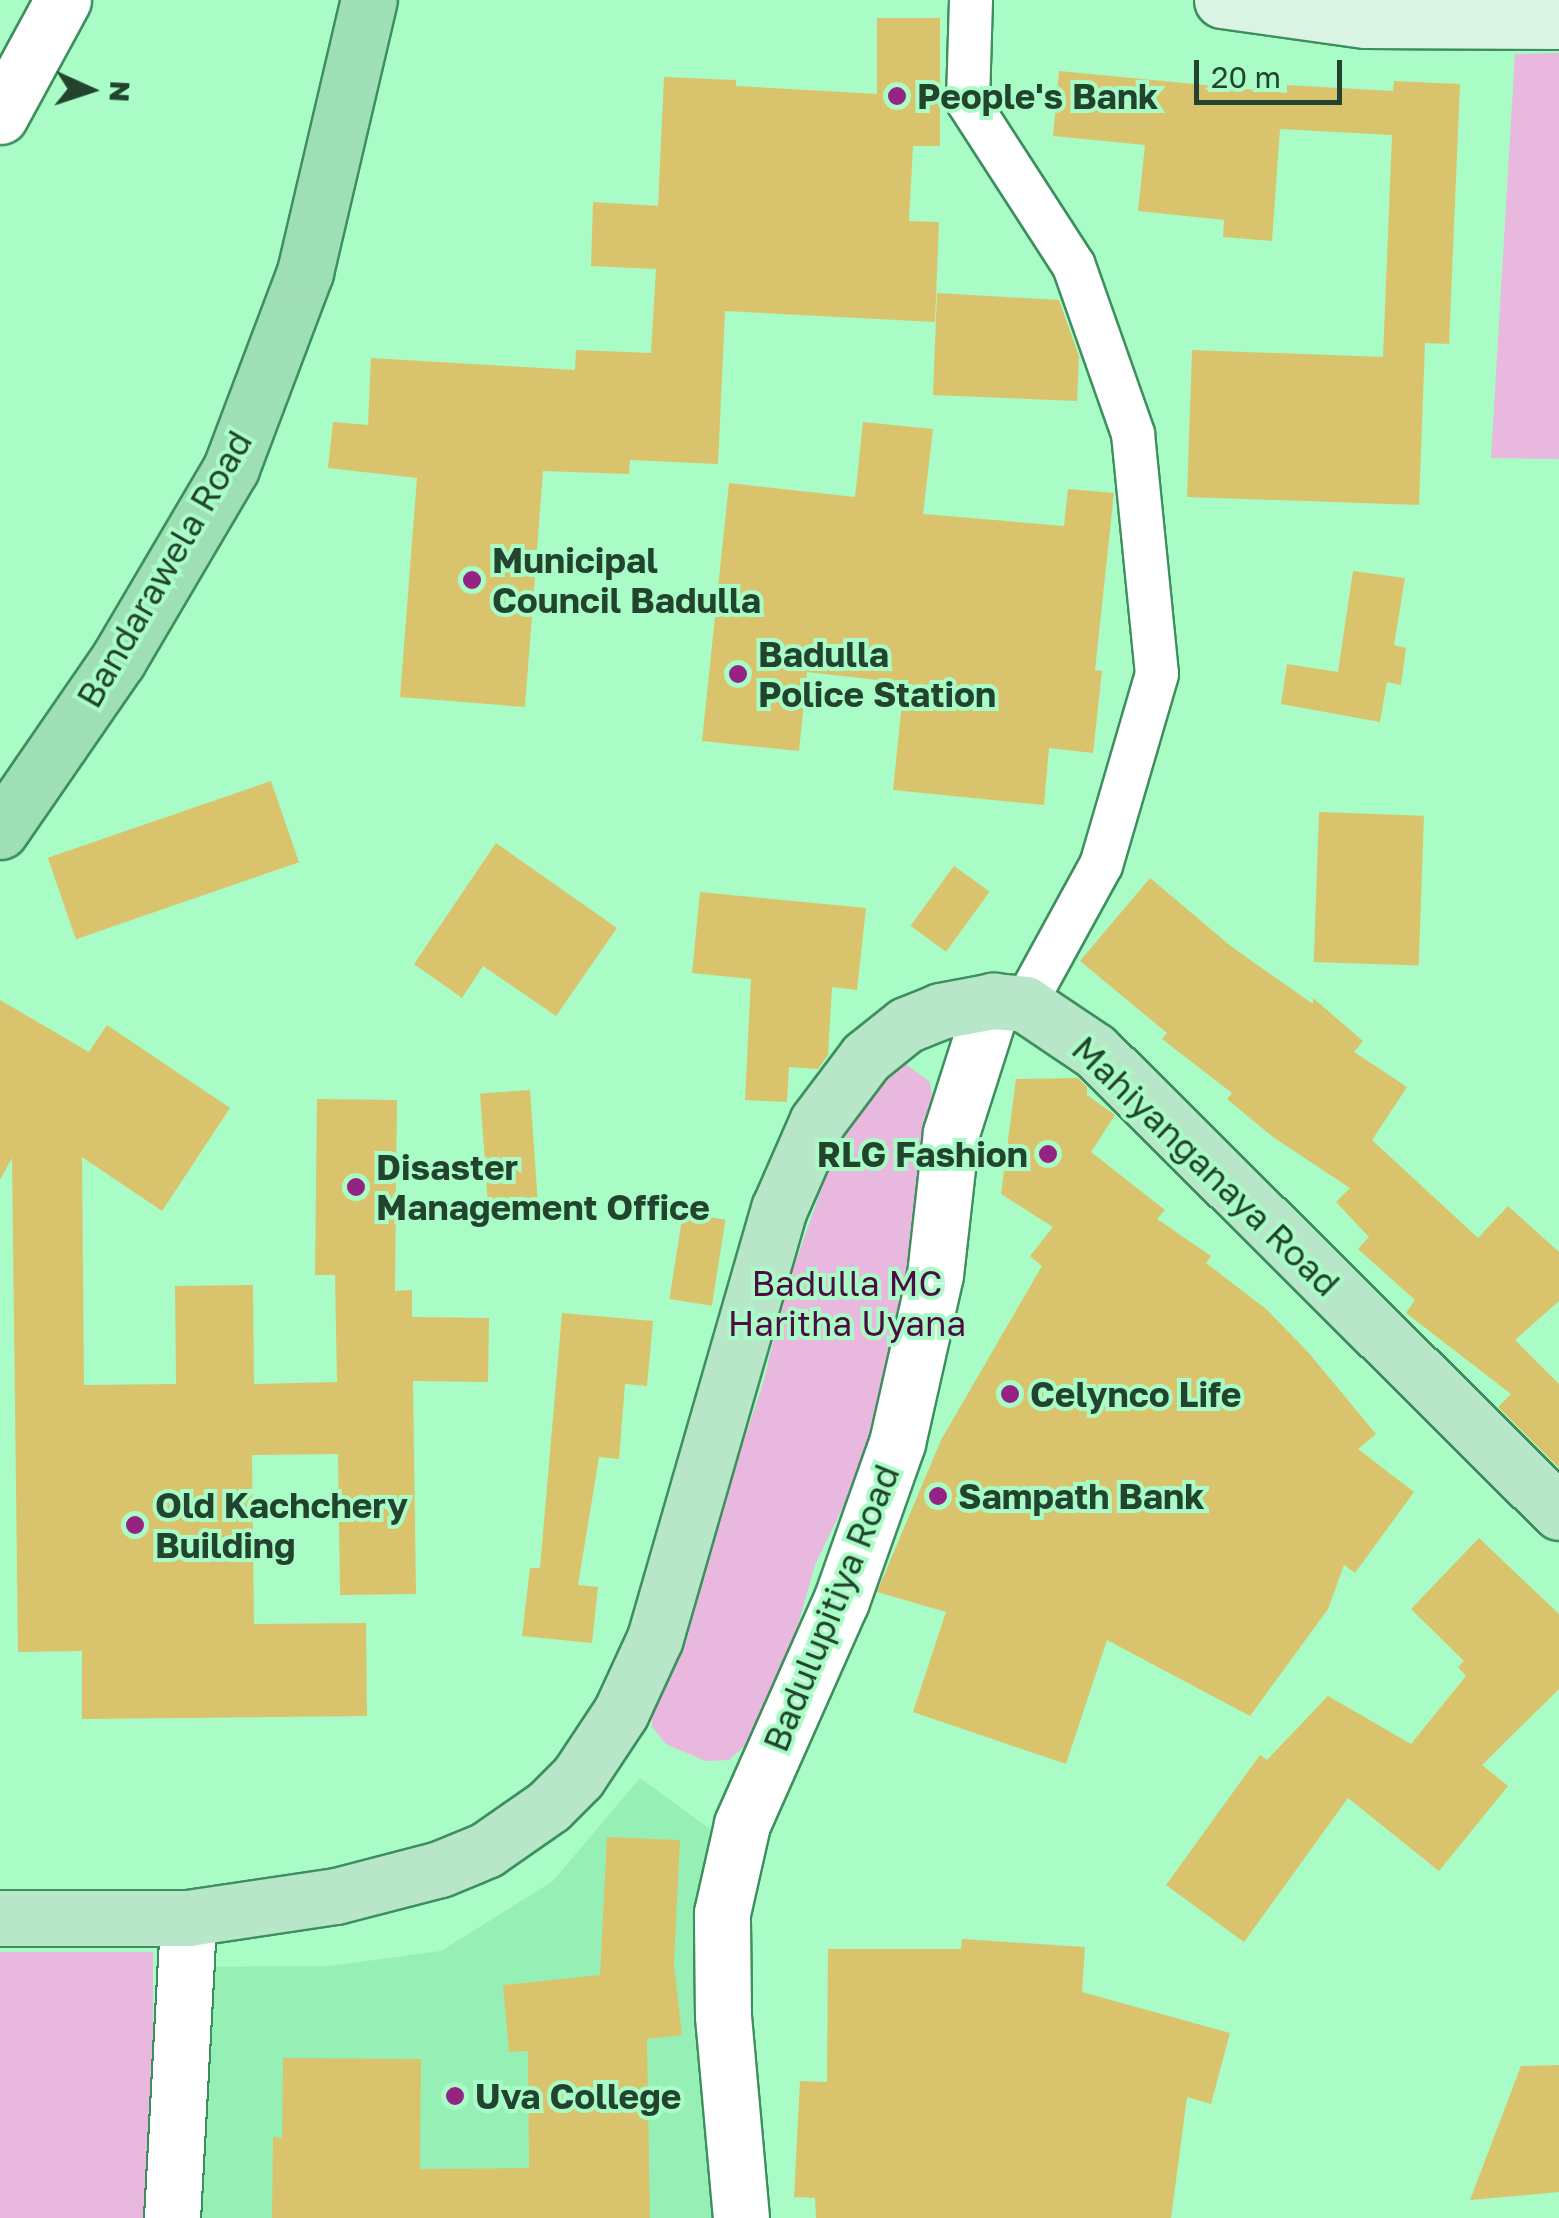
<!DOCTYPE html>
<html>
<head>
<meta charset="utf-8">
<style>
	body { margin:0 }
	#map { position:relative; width:1559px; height:2218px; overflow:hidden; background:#a9fcc5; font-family:"Golos Text",sans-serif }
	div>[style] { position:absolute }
	.built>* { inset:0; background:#96f0b6 }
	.green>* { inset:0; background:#e9b8de; transform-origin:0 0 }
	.building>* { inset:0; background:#dac36d; transform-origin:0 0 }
	.roads { filter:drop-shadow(2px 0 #3d8f5e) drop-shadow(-2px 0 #3d8f5e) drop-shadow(0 2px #3d8f5e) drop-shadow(0 -2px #3d8f5e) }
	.minor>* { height:42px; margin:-21px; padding:0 21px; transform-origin:21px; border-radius:21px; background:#fff }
	.tertiary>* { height:55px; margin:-27.5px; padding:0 27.5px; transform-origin:27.5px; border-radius:27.5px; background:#fff }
	.secondary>* { height:55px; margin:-27.5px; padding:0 27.5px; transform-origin:27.5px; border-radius:27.5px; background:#dbf3e3 }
	.primary>* { height:55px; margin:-27.5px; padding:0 27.5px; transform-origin:27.5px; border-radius:27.5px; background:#b7e7c8 }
	.trunk>* { height:55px; margin:-27.5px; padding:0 27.5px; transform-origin:27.5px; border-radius:27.5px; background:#9fdfb6 }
	.dots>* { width:28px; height:28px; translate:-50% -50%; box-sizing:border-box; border:5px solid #a9fcc5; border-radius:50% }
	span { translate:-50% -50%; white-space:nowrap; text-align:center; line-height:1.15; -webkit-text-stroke:8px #a9fcc5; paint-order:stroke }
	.poi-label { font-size:35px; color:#22442e; font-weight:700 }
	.left { translate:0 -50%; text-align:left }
	.right { translate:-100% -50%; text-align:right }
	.street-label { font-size:35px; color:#22442e }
	.park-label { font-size:35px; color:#4d0c43 }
	.north { position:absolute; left:40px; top:40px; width:100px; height:100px; -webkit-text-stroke:8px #a9fcc5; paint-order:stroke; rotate:93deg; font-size:28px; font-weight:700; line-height:40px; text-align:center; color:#22442e }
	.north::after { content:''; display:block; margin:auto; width:35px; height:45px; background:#22442e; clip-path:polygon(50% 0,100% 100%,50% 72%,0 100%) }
	.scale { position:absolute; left:1194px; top:60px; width:148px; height:45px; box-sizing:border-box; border:5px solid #22442e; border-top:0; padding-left:12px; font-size:30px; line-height:35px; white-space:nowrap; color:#22442e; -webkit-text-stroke:8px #a9fcc5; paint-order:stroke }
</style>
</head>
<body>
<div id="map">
	<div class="built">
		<div style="clip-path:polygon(640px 1778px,714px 1832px,724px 2218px,192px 2218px,204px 1967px,329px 1966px,441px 1951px,552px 1882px)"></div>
	</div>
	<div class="green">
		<div style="clip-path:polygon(1559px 53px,1559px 459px,1491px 458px,1515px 54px)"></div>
		<div style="clip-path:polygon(899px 1059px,930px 1082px,939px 1137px,884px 1393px,853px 1486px,815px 1565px,770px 1723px,729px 1760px,705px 1761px,666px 1744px,652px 1727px,652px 1698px,688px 1636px,710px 1538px,763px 1384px,785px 1292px,852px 1103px)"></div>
		<div style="left:0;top:1952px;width:153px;height:266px"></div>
	</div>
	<div class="building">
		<div style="clip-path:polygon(877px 18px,940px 18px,940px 146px,913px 146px,909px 221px,939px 222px,935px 322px,725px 311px,718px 464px,630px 460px,629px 474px,543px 471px,525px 707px,400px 697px,417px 478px,328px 468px,333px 422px,368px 425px,371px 358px,575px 370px,576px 350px,651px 353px,656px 269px,591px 266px,593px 202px,658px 206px,664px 77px,736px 80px,736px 86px,877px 94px)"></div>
		<div style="clip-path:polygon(1059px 71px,1287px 93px,1287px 85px,1393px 91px,1394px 81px,1460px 84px,1449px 344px,1425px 343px,1419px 505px,1187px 497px,1192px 350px,1383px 357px,1392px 135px,1280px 129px,1272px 241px,1223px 237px,1224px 220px,1138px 211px,1145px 145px,1053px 136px)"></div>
		<div style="clip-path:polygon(937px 293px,1059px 300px,1079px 356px,1077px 401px,933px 395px)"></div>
		<div style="clip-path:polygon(863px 422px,933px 429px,923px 514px,1064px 526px,1068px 489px,1114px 493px,1095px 670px,1102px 671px,1093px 753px,1049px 748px,1044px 805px,893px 790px,904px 683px,807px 672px,799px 751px,702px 741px,729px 483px,855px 497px)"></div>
		<div style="clip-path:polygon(1353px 571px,1405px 578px,1394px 645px,1406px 648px,1401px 685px,1387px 682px,1380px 722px,1281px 704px,1287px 664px,1338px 672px)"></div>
		<div style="left:271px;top:781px;width:86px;height:236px;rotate:71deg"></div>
		<div style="left:1319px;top:812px;width:105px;height:150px;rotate:2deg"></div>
		<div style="clip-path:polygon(496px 843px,617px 928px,556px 1016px,483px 966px,462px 998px,414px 964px)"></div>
		<div style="left:954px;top:866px;width:44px;height:74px;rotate:36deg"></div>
		<div style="clip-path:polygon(1150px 878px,1232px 947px,1313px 1004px,1313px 998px,1363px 1041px,1354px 1052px,1407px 1087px,1372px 1140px,1478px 1238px,1508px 1206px,1559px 1252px,1559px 1301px,1515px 1340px,1559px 1384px,1559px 1468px,1498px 1407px,1511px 1394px,1406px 1313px,1415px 1300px,1358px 1249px,1369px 1237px,1336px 1202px,1350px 1188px,1273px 1137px,1227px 1099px,1232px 1093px,1162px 1039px,1167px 1033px,1080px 961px)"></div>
		<div style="clip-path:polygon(700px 892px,866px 908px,857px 990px,832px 987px,828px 1055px,818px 1069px,789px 1067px,787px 1102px,745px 1100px,751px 979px,692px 973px)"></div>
		<div style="clip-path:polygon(0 1000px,89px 1052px,107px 1025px,230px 1108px,162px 1211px,82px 1157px,84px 1385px,176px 1384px,175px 1286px,253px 1285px,254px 1384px,337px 1382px,335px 1275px,315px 1275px,317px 1099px,397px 1100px,395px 1291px,412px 1290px,412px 1317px,489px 1318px,488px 1382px,413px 1381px,416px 1594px,340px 1595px,338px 1454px,252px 1455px,254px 1624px,366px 1623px,367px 1716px,82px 1719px,82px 1651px,18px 1652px,12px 1158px,0 1180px)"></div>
		<div style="clip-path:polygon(1078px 1078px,1087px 1087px,1087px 1095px,1115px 1115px,1091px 1152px,1165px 1210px,1157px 1219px,1211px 1256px,1206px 1263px,1266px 1309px,1308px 1352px,1376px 1434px,1358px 1449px,1414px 1492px,1355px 1573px,1344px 1565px,1328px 1609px,1250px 1716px,1107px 1640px,1066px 1764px,913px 1712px,946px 1612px,877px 1592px,941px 1440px,1042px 1266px,1030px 1256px,1053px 1227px,1001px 1194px,1016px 1079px)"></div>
		<div style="left:530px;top:1090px;width:108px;height:50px;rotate:86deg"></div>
		<div style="left:683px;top:1213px;width:43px;height:87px;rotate:9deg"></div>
		<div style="clip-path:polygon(562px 1313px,653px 1321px,647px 1386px,625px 1384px,619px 1459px,599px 1457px,578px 1585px,598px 1587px,592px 1643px,522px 1636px,530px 1568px,540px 1568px)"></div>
		<div style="clip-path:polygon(1479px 1538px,1559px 1614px,1559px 1689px,1482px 1765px,1508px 1786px,1439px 1871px,1348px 1798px,1244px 1942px,1166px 1885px,1260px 1755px,1267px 1760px,1328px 1696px,1411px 1744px,1466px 1676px,1458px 1667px,1464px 1661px,1411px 1609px)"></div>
		<div style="clip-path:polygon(607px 1837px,680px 1840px,674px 1964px,682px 2035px,647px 2039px,650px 2218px,272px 2218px,273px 2137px,282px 2138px,283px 2058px,421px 2059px,420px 2169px,529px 2168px,528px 2051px,509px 2052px,503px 1985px,600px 1975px)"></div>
		<div style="clip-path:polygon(962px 1939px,1085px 1947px,1082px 1992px,1230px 2033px,1211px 2104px,1187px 2097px,1171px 2218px,816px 2218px,815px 2198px,794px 2197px,800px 2081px,827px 2082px,828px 1949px,961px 1949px)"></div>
		<div style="clip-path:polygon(1559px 2065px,1559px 2192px,1470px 2200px,1521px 2066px)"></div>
	</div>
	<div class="roads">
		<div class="minor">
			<div style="left:971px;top:0;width:102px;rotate:91.7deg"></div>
			<div style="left:968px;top:102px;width:195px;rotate:57.1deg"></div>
			<div style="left:1074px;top:266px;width:178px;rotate:70.6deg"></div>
			<div style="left:1133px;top:434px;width:241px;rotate:84.3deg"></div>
			<div style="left:1157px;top:674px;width:199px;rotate:106.3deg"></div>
			<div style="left:1101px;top:865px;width:158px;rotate:118.7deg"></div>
		</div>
		<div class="tertiary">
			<div style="left:0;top:116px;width:132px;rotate:-61.5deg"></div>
			<div style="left:172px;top:2218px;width:300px;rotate:-86.9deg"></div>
			<div style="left:741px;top:2218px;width:203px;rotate:-95.1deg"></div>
			<div style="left:723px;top:2016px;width:103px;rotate:-90.6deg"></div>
			<div style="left:722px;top:1913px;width:91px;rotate:-77.3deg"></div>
			<div style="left:742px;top:1824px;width:244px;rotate:-66.1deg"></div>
			<div style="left:841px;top:1601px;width:168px;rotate:-70.5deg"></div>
			<div style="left:897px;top:1443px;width:172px;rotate:-77.3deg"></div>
			<div style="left:935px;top:1275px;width:143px;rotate:-83.6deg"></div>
			<div style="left:951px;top:1133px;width:139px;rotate:-72.3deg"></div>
		</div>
		<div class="secondary">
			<div style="left:1222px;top:0;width:144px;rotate:8deg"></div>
			<div style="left:1365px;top:20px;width:194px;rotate:0.3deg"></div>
		</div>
		<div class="primary">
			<div style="left:0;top:1918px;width:188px"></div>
			<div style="left:188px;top:1918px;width:150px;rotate:-8.5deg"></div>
			<div style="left:336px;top:1896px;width:107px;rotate:-14.6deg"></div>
			<div style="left:440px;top:1869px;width:50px;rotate:-22.4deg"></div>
			<div style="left:486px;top:1850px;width:77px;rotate:-34.9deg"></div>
			<div style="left:549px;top:1806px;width:41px;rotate:-45deg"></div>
			<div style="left:578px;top:1777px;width:78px;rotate:-56.5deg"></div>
			<div style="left:621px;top:1712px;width:81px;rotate:-65.3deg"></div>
			<div style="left:655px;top:1638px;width:447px;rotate:-73.9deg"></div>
			<div style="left:779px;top:1209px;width:95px;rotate:-66.4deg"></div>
			<div style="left:817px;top:1122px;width:81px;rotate:-53deg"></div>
			<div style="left:866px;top:1057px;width:51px;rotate:-38.7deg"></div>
			<div style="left:906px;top:1025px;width:37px;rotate:-22deg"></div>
			<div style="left:940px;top:1011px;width:54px;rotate:-10.7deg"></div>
			<div style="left:993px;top:1001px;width:32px;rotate:5deg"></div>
			<div style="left:1025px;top:1004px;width:84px;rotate:33.9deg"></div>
			<div style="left:1095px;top:1051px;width:654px;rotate:44.81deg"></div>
		</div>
		<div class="trunk">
			<div style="left:0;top:831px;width:208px;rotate:-55.4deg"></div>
			<div style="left:118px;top:660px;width:223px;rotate:-59.5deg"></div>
			<div style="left:231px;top:468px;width:210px;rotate:-69.3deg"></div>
			<div style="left:305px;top:272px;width:279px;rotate:-76.8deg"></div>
		</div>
	</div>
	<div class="dots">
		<div style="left:897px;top:96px;background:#942484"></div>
		<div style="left:472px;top:580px;background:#942484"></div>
		<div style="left:738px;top:674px;background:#942484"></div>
		<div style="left:1048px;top:1154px;background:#942484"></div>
		<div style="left:356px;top:1187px;background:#942484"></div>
		<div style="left:1010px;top:1394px;background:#942484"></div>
		<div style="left:938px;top:1496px;background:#942484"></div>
		<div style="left:135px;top:1525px;background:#942484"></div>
		<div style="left:455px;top:2096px;background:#942484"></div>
	</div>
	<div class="poi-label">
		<span class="left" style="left:917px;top:96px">People's Bank</span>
		<span class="left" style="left:492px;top:580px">Municipal<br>Council Badulla</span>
		<span class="left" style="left:758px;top:674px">Badulla<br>Police Station</span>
		<span class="right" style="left:1028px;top:1154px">RLG Fashion</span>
		<span class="left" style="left:376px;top:1187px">Disaster<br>Management Office</span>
		<span class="left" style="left:1030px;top:1394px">Celynco Life</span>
		<span class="left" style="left:958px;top:1496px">Sampath Bank</span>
		<span class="left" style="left:155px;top:1525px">Old Kachchery<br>Building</span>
		<span class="left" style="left:475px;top:2096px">Uva College</span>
	</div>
	<div class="street-label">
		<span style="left:164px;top:569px;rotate:-60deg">Bandarawela Road</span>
		<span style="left:1206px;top:1166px;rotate:44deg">Mahiyanganaya Road</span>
		<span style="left:831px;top:1608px;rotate:-68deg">Badulupitiya Road</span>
	</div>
	<div class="park-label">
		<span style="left:847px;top:1303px">Badulla MC<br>Haritha Uyana</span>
	</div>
	<div class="north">N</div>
	<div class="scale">20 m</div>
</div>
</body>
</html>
